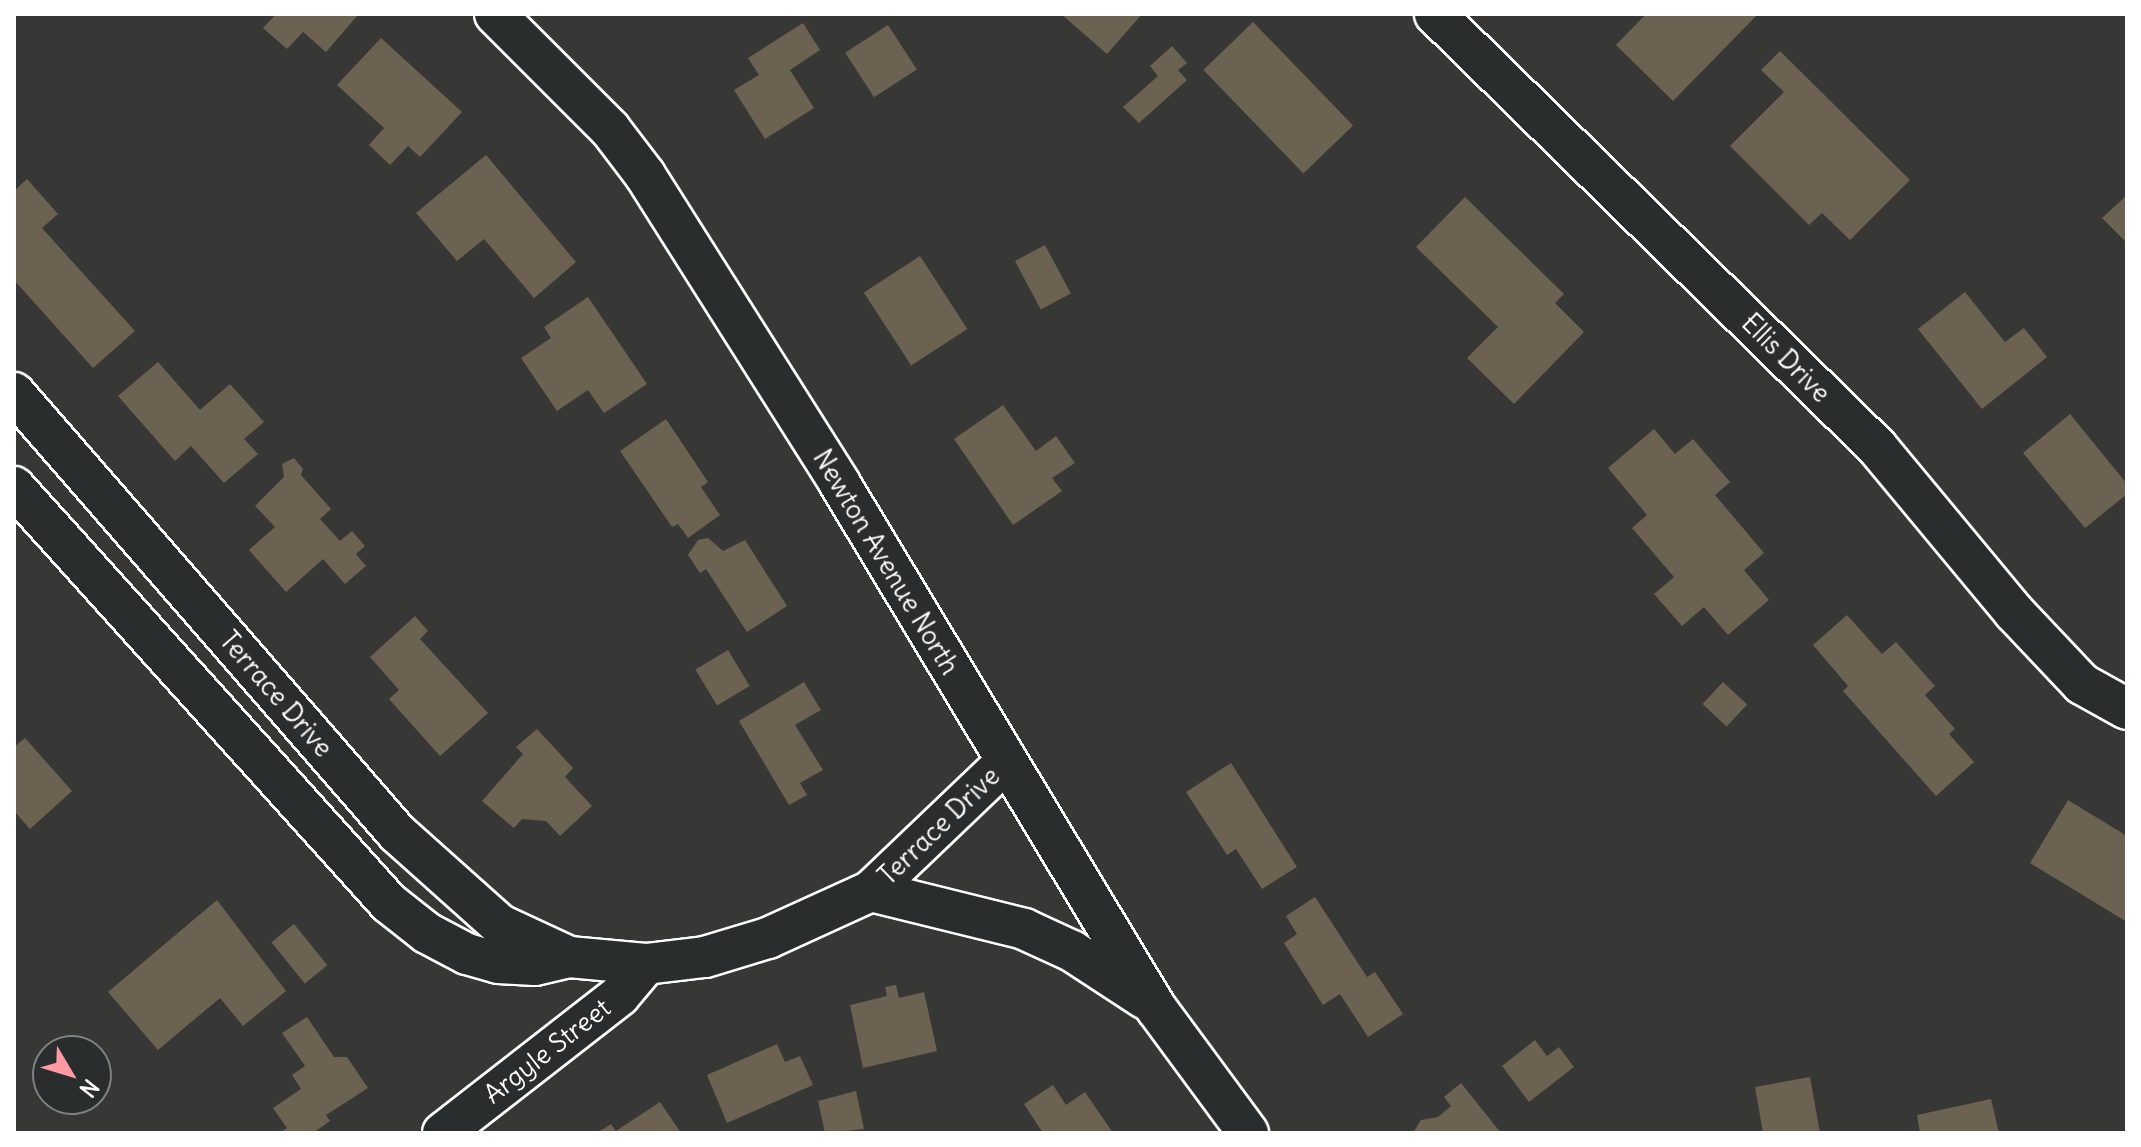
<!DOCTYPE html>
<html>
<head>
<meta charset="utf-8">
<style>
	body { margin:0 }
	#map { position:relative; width:2141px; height:1147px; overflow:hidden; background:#373835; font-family:Delius,sans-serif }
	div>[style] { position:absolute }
	.building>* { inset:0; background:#6b6252; transform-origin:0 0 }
	.roads { filter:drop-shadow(2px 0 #fff) drop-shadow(-2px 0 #fff) drop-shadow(0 2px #fff) drop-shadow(0 -2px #fff) }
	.minor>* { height:40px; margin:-20px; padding:0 20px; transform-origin:20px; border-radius:20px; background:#2a2d2e }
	span { translate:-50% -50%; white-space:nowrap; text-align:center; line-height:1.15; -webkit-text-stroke:7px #2a2d2e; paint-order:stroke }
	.street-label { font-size:26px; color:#fff }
	.frame { position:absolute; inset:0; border:16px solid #fff; pointer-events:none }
	.north { position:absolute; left:32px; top:1035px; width:80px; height:80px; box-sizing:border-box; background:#2a2d2e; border:2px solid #7f8182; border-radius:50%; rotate:128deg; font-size:22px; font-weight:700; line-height:32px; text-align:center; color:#fff }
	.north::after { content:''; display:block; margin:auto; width:28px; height:36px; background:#ff9aa2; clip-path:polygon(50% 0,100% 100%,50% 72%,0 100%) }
</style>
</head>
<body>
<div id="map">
	<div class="building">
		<div style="clip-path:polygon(276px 14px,354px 14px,357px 16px,326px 52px,303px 32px,287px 49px,263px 28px)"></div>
		<div style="clip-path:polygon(1061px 14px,1142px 14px,1107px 54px)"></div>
		<div style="clip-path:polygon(1646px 14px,1758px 14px,1673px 101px,1616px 45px)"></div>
		<div style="left:1253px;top:22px;width:144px;height:69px;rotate:46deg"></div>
		<div style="clip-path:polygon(803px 23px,820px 50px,790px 70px,814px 108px,765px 139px,734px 90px,759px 75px,748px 58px)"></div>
		<div style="left:888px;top:25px;width:53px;height:51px;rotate:57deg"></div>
		<div style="clip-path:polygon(381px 38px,462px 112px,420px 157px,408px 146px,390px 165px,369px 145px,384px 128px,337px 85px)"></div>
		<div style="clip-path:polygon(1172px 46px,1187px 63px,1178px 70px,1187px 80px,1139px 123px,1123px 107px,1158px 76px,1150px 66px)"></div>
		<div style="clip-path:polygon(1780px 51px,1910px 180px,1850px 240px,1822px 213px,1809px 225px,1730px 146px,1784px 92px,1761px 70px)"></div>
		<div style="clip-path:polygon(486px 155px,576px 262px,534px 298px,484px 239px,457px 261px,416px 213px)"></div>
		<div style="clip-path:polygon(27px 179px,58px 214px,42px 228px,135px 331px,93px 368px,14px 280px,14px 191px)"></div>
		<div style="clip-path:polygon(2127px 195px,2127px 243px,2102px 218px)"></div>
		<div style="clip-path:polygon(1465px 197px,1564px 294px,1555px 303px,1584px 332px,1514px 404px,1467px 358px,1498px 327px,1416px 247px)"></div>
		<div style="left:1045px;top:245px;width:55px;height:34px;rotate:62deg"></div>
		<div style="left:920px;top:256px;width:87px;height:67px;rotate:57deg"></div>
		<div style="clip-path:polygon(1965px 292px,2005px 342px,2024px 328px,2047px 357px,1982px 409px,1918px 329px)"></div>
		<div style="clip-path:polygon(588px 297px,647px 384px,604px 413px,588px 390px,557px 411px,521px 358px,551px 338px,544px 327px)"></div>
		<div style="clip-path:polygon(158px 362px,200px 410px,230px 384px,264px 422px,244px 439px,258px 454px,224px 483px,191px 446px,175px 461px,118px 396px)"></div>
		<div style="clip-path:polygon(1003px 405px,1036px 451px,1056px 436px,1075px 463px,1052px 478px,1062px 491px,1013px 525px,954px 439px)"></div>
		<div style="clip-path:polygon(2070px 414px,2127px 484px,2127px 494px,2085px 528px,2023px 453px)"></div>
		<div style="clip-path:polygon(666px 419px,708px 482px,701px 487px,720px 515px,688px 538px,678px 524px,672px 527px,620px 451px)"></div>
		<div style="clip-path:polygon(1654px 429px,1675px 454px,1693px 439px,1730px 482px,1715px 495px,1764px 553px,1744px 570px,1769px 600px,1728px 635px,1704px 607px,1682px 626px,1654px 594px,1674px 577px,1632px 528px,1647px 515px,1608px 468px)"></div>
		<div style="clip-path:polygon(294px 458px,303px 469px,301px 475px,331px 509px,320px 519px,340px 541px,352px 531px,365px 546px,356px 554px,366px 566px,345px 584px,323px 559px,286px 592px,249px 550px,275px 527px,255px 506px,284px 477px,282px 464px)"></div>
		<div style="clip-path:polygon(708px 538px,723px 551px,745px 540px,787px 606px,747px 632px,706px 569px,700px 573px,688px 555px,698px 540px)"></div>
		<div style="clip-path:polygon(1847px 615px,1882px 654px,1896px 642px,1935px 686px,1925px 695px,1955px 729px,1949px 734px,1974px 762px,1936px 796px,1843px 691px,1848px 686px,1813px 645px)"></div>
		<div style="clip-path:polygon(415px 616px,428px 631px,420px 639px,488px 713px,440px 756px,389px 699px,399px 690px,370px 657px)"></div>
		<div style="left:728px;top:650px;width:42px;height:38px;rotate:59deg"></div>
		<div style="clip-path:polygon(804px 682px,821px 710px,795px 725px,823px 770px,800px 783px,807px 795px,789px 805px,739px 721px)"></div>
		<div style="left:1723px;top:682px;width:33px;height:30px;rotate:43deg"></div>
		<div style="clip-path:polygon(537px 729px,573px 768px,565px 777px,592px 806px,560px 836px,546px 821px,522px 819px,514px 828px,482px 801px,523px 754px,516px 747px)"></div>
		<div style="clip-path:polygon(25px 738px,72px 791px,30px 829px,14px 811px,14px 747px)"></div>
		<div style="clip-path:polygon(1231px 763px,1297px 867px,1262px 889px,1236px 849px,1227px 855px,1186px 792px)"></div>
		<div style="clip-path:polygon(2068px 800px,2127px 836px,2127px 922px,2030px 863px)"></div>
		<div style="clip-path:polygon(1315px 897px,1367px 977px,1375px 972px,1403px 1014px,1368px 1037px,1340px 994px,1323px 1005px,1284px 943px,1297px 934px,1286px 916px)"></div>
		<div style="clip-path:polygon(217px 900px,286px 991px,243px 1026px,220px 998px,158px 1050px,108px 992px)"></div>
		<div style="left:294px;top:924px;width:53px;height:29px;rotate:51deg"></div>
		<div style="clip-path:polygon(896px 985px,899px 998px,924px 992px,937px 1051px,863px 1068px,850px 1005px,887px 996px,885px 987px)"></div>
		<div style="clip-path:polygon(307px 1017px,334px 1057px,347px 1057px,368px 1088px,326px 1115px,330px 1121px,313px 1133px,279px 1133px,287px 1128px,273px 1108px,301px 1089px,292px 1075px,305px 1066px,282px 1033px)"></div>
		<div style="clip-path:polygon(1535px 1040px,1547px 1056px,1559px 1047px,1574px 1067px,1529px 1102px,1502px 1066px)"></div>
		<div style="clip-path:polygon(777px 1044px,785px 1062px,800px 1056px,813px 1085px,727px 1123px,707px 1075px)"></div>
		<div style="clip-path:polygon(1810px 1077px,1820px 1133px,1763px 1133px,1755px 1087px)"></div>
		<div style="clip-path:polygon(1461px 1083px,1501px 1133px,1413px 1133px,1421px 1120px,1438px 1117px,1451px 1106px,1444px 1097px)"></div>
		<div style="clip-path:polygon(1053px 1085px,1066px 1105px,1085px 1092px,1113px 1133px,1043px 1133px,1024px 1104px)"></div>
		<div style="clip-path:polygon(856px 1091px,864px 1129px,825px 1133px,818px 1101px)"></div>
		<div style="clip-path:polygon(1991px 1099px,1999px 1133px,1920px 1133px,1917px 1115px)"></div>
		<div style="clip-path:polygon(660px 1102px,681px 1133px,597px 1133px,611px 1124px,616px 1131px)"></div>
	</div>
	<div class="roads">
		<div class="minor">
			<div style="left:495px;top:14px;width:163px;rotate:45deg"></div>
			<div style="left:610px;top:129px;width:58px;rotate:52.7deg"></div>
			<div style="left:645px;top:175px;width:365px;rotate:57.7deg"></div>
			<div style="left:840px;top:484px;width:612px;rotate:58.91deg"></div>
			<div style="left:1156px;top:1008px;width:155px;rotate:53.6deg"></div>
			<div style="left:1435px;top:14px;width:619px;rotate:44.41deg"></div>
			<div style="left:1877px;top:447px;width:214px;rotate:50.3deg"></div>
			<div style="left:2014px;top:612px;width:99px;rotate:46.6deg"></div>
			<div style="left:2082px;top:684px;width:51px;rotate:29.1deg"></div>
			<div style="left:14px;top:393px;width:583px;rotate:48.96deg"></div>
			<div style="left:397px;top:833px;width:138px;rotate:41.8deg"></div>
			<div style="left:500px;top:925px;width:76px;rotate:24.9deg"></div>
			<div style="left:14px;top:487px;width:560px;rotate:47.97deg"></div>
			<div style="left:389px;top:903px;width:48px;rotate:38.3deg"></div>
			<div style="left:427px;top:933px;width:45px;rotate:27.7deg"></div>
			<div style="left:467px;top:954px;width:32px;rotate:16deg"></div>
			<div style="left:498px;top:963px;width:37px;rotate:3deg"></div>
			<div style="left:535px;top:965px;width:35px;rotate:-13deg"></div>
			<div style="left:569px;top:957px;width:77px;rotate:5.2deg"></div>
			<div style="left:646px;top:964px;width:59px;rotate:-6.8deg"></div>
			<div style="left:705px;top:957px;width:66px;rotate:-16.8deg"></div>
			<div style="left:768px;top:938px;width:113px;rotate:-24.5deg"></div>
			<div style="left:871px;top:891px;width:188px;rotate:-43.7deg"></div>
			<div style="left:871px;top:891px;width:158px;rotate:13.9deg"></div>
			<div style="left:1024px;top:929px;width:53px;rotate:24.6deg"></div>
			<div style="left:1072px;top:951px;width:86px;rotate:33.1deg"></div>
			<div style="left:443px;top:1133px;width:224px;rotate:-37.9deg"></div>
			<div style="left:620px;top:995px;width:40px;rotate:-50deg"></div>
		</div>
	</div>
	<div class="street-label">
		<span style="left:1786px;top:358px;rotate:45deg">Ellis Drive</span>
		<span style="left:886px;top:562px;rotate:59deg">Newton Avenue North</span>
		<span style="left:276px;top:694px;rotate:49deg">Terrace Drive</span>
		<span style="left:939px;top:826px;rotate:-44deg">Terrace Drive</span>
		<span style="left:547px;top:1051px;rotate:-38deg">Argyle Street</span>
	</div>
	<div class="frame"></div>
	<div class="north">N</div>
</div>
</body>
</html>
